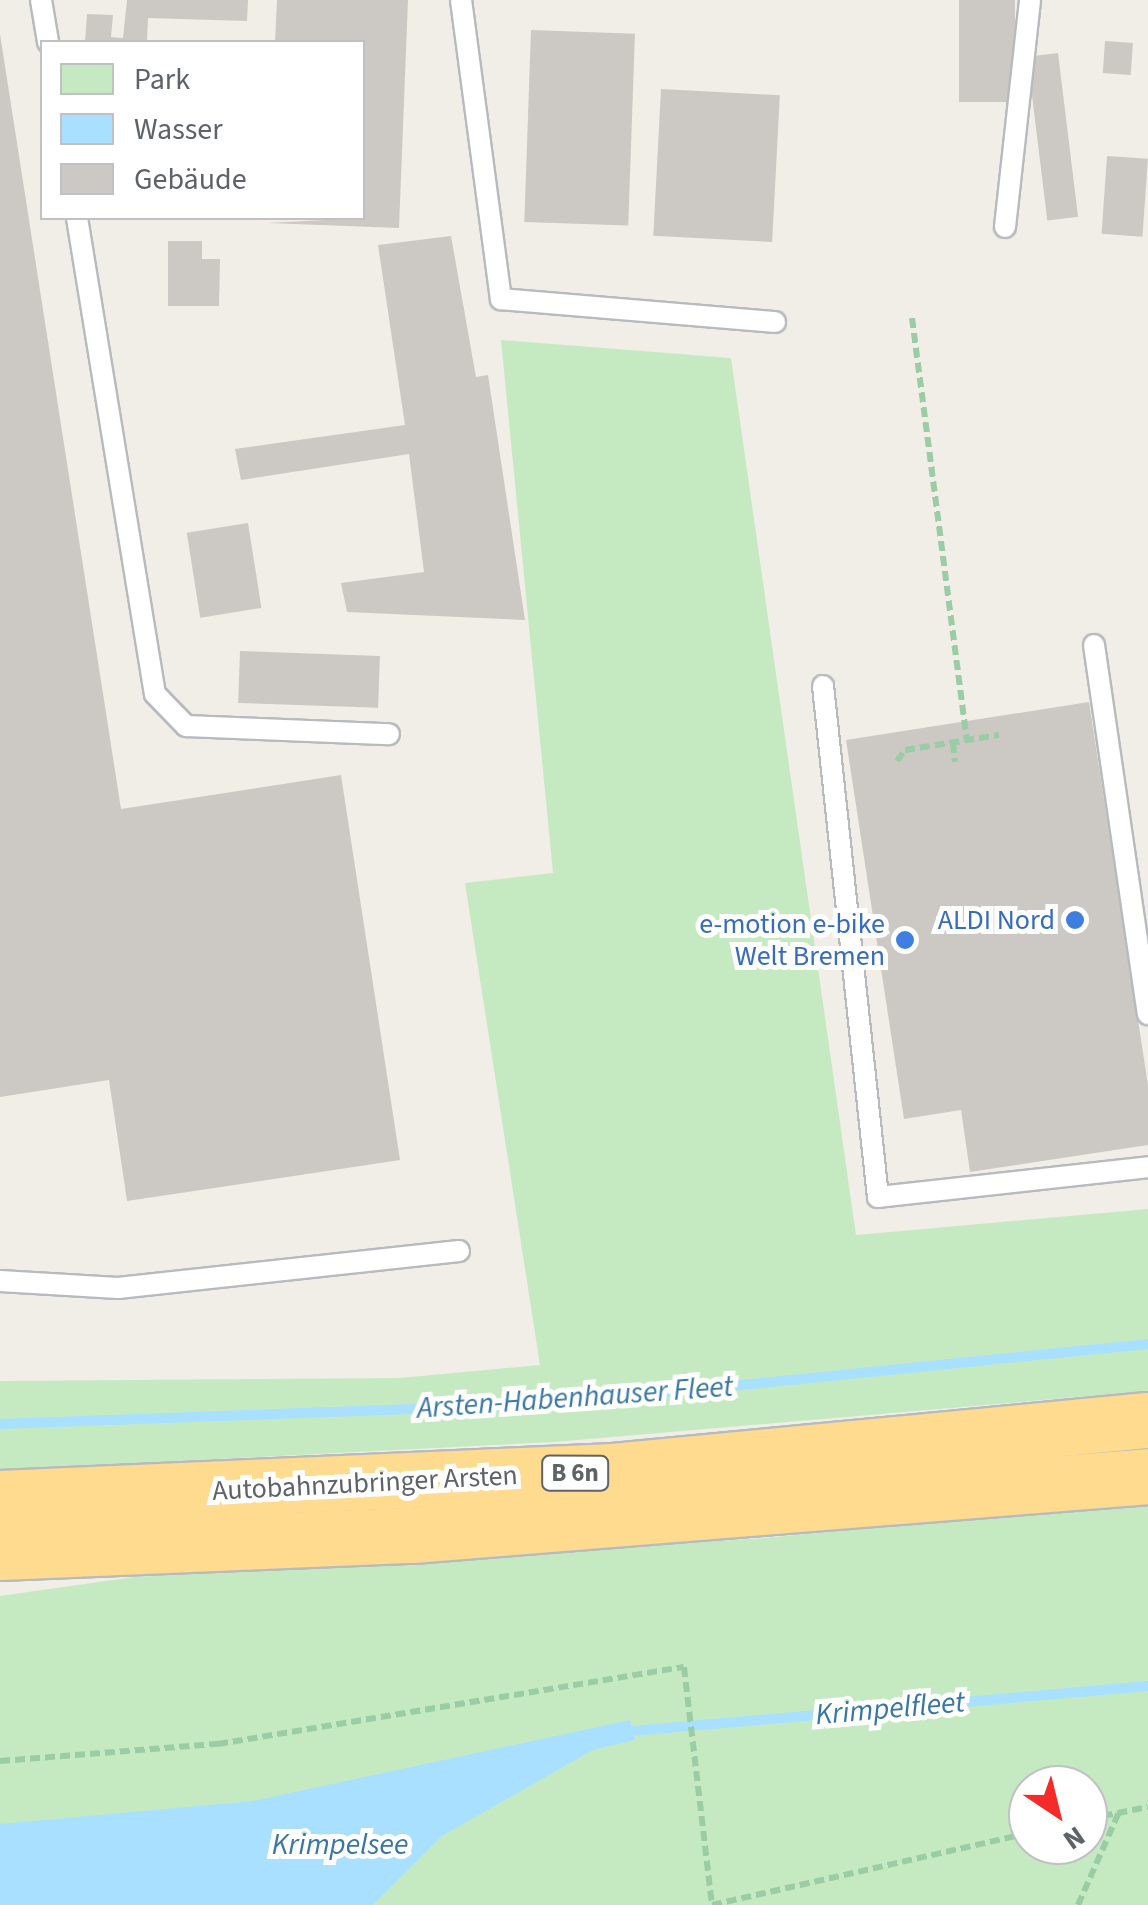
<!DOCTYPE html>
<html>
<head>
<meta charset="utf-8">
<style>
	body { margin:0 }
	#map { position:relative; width:1148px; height:1905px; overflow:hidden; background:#f1eee7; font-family:"Source Sans 3",sans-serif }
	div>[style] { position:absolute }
	.green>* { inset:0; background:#c5eac2 }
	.water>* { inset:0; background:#a9e0ff }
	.stream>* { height:10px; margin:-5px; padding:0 5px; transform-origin:5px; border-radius:5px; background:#a9e0ff }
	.building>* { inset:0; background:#ccc9c4; transform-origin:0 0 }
	.path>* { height:6px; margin-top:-3px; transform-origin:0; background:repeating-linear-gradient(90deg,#9acca5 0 10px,transparent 0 15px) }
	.roads { filter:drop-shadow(2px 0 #b7babe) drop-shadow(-2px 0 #b7babe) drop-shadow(0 2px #b7babe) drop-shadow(0 -2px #b7babe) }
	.lane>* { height:20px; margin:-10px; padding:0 10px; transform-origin:10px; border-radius:10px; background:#fff }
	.highway>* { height:55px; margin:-27.5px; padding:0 27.5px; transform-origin:27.5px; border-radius:27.5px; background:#ffdb90 }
	.dots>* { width:28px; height:28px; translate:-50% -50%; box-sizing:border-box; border:5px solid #fff; border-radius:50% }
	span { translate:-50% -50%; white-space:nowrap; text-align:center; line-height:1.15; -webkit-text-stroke:10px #fff; paint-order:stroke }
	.shield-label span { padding:2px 8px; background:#fff; border:2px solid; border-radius:8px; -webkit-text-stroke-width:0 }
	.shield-label { font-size:25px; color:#5e6368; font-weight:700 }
	.shop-label { font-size:28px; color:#366cbe }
	.right { translate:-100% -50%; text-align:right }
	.street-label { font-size:28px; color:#5e6368 }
	.water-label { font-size:30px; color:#3876a7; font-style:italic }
	.legend { position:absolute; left:40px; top:40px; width:325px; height:180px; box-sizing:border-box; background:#fff; border:2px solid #bfc1c3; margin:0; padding:12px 18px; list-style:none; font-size:30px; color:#5e6368 }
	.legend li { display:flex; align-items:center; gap:20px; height:50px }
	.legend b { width:50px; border:2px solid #bfc1c3 }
	.north { position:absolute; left:1008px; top:1765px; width:100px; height:100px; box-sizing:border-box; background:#fff; border:2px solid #bfc1c3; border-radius:50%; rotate:145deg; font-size:28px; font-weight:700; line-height:40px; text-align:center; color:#5e6368 }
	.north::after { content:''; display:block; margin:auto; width:35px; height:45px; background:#f52b29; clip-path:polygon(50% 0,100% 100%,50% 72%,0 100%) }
</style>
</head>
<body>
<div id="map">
	<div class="green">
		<div style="clip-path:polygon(501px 340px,731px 358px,856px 1235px,1148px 1209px,1148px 1391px,554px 1442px,0 1470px,0 1381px,399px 1378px,540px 1365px,465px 883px,553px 873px)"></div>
		<div style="clip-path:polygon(evenodd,1148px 1502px,1148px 1905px,0 1905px,0 1596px,134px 1577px,764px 1538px,1148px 1502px,1028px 1785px,1088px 1785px,1088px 1845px,1028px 1845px,1028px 1785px)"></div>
	</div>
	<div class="water">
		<div style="clip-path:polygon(630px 1720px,635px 1740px,593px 1750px,442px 1836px,373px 1905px,0 1905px,0 1824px,253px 1801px)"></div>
	</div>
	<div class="stream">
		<div style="left:0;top:1424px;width:553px;rotate:-2.07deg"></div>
		<div style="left:553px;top:1404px;width:598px;rotate:-5.76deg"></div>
		<div style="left:632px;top:1731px;width:518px;rotate:-4.98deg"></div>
	</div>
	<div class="building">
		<div style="clip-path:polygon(127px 0,248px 0,247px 21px,148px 18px,147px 42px,85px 42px,87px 14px,113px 15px,111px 37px,123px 38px)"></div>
		<div style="clip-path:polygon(277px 0,408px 0,399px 228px,268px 223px,362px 218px,362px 42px,275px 42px)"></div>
		<div style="left:959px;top:0;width:56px;height:102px"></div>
		<div style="left:531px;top:30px;width:104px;height:192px;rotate:2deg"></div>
		<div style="clip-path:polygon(0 34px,121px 809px,341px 775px,400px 1160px,127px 1201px,109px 1080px,0 1097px)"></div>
		<div style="left:1105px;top:41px;width:28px;height:32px;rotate:4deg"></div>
		<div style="left:1058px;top:53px;width:165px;height:31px;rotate:83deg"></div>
		<div style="left:661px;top:89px;width:119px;height:147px;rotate:3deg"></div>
		<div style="left:1107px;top:156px;width:41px;height:78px;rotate:4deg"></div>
		<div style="clip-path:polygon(451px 236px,476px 377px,488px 375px,525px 620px,347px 612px,341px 583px,424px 572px,409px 454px,241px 480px,235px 449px,405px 425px,378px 245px)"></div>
		<div style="clip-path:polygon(168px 241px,202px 241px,202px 259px,220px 259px,219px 306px,168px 306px)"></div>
		<div style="left:248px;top:523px;width:86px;height:62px;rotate:81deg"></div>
		<div style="left:240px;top:651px;width:140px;height:52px;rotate:2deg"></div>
		<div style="clip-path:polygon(1089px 702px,1148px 1085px,1148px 1145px,970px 1172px,961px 1110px,904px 1119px,846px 740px)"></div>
	</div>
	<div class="path">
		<div style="left:912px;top:318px;width:427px;rotate:82.6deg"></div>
		<div style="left:953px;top:743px;width:19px;rotate:84deg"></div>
		<div style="left:897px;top:761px;width:14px;rotate:-54deg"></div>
		<div style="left:905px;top:750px;width:95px;rotate:-9.1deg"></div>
		<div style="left:0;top:1761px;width:219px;rotate:-4.5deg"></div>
		<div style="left:218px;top:1744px;width:472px;rotate:-9.4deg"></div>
		<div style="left:684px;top:1667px;width:240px;rotate:83.3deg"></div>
		<div style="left:1088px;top:1819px;width:61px;rotate:-11.3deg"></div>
		<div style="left:712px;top:1905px;width:324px;rotate:-12.8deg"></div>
		<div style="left:1078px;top:1905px;width:102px;rotate:-66.2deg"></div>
	</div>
	<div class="roads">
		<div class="lane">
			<div style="left:41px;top:0;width:43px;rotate:80.5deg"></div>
			<div style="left:461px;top:0;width:302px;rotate:82.4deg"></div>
			<div style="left:501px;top:299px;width:275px;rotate:4.8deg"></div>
			<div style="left:77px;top:218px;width:482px;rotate:80.7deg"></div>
			<div style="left:155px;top:694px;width:45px;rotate:45.9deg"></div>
			<div style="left:186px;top:726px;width:203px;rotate:2.3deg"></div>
			<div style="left:1005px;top:227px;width:228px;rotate:-83.7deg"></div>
			<div style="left:1094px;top:645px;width:373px;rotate:81.7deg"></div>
			<div style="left:823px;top:686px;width:514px;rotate:83.86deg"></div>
			<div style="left:878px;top:1197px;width:272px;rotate:-6.3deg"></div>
			<div style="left:0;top:1281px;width:118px;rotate:3.4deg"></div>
			<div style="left:118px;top:1288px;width:343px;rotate:-6.2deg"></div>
		</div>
		<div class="highway">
			<div style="left:0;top:1498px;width:614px;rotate:-2.52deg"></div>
			<div style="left:613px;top:1471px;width:537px;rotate:-5.45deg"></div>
			<div style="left:0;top:1552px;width:412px;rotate:-2.4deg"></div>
			<div style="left:412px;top:1535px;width:738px;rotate:-4.58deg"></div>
		</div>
	</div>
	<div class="dots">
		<div style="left:1075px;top:920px;background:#3f7fe0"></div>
		<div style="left:905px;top:940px;background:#3f7fe0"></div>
	</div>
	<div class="shield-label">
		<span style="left:575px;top:1473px">B 6n</span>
	</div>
	<div class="shop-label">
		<span class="right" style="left:1055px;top:920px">ALDI Nord</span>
		<span class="right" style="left:885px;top:940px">e-motion e-bike<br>Welt Bremen</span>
	</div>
	<div class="street-label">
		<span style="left:365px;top:1483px;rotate:-3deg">Autobahnzubringer Arsten</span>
	</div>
	<div class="water-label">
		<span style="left:575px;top:1398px;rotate:-4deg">Arsten-Habenhauser Fleet</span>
		<span style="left:890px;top:1709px;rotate:-5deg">Krimpelfleet</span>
		<span style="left:340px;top:1845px">Krimpelsee</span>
	</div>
	<ul class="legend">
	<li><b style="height:28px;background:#c5eac2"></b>Park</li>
	<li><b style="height:28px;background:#a9e0ff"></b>Wasser</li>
	<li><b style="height:28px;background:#ccc9c4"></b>Gebäude</li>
	</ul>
	<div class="north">N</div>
</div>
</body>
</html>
